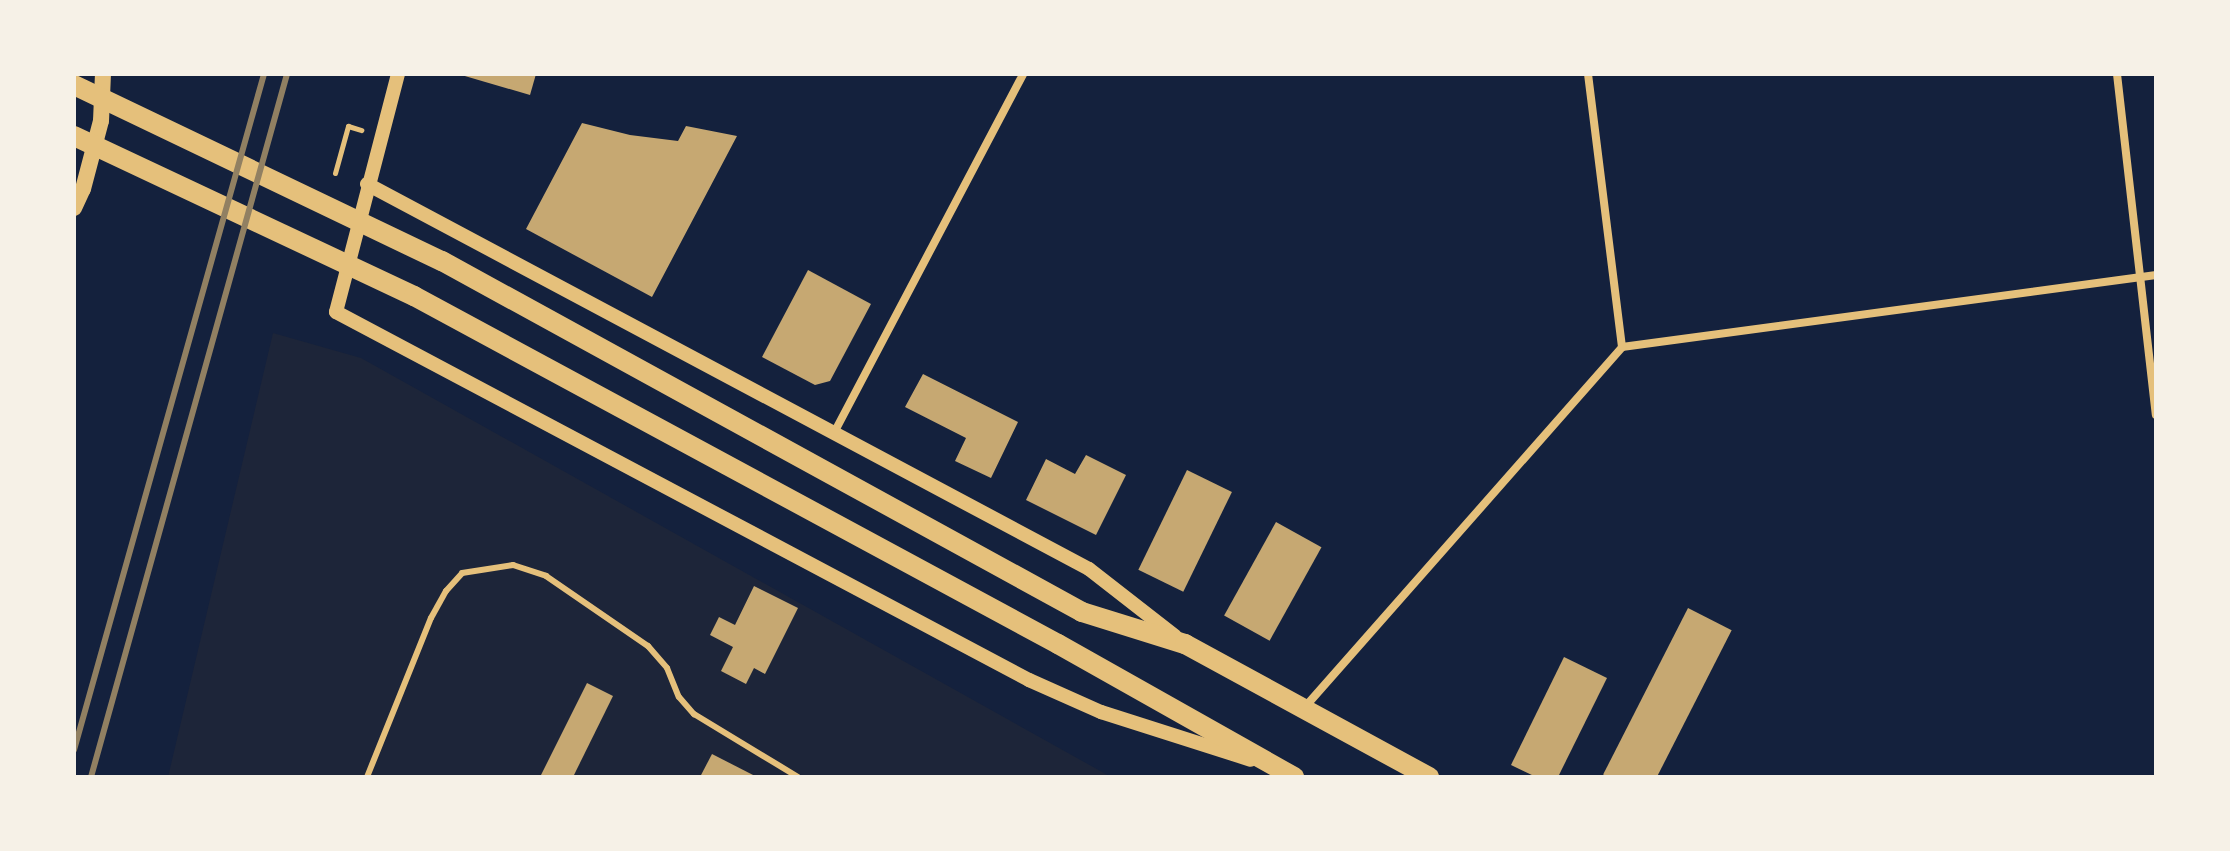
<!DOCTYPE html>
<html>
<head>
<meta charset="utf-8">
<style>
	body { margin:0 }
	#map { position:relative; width:2230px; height:851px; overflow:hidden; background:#14213d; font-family:"Space Grotesk",sans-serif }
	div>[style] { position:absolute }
	.green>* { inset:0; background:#1d2539 }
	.building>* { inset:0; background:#c6a872; transform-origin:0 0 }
	.path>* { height:5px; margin:-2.5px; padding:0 2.5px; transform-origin:2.5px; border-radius:2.5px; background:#e5c07b }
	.service>* { height:6px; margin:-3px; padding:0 3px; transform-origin:3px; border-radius:3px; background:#e5c07b }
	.minor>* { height:8px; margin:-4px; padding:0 4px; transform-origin:4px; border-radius:4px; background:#e5c07b }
	.tertiary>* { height:14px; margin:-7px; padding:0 7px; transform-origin:7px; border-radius:7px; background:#e5c07b }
	.secondary>* { height:16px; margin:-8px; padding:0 8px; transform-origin:8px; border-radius:8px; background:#e5c07b }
	.primary>* { height:20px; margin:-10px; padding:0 10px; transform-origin:10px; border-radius:10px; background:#e5c07b }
	.rail>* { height:6px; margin:-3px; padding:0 3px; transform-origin:3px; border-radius:3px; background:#918062 }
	span { translate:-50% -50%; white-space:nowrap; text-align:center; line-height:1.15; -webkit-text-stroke:6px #f6f1e7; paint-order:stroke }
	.frame { position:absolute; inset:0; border:76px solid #f6f1e7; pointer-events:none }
</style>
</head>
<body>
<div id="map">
	<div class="green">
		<div style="clip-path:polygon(273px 333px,361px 358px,1111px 777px,168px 777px)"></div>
	</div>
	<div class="building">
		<div style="clip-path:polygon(458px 74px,536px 74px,530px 95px)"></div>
		<div style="clip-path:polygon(582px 123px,630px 135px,678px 141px,686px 126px,737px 136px,652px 297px,526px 229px)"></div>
		<div style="clip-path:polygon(808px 270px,871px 304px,830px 381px,815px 385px,762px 357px)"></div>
		<div style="clip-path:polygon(923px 374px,1018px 422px,991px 478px,955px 461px,966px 438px,905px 407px)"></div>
		<div style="clip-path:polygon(1086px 455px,1126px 475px,1096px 535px,1026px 500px,1046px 459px,1075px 474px)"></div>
		<div style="left:1187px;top:470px;width:50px;height:111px;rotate:26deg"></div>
		<div style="left:1276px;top:522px;width:52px;height:107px;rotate:29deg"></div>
		<div style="clip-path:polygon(754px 586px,798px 608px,765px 674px,754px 668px,746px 684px,721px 671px,733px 647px,710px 635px,719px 617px,735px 625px)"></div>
		<div style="left:1688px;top:608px;width:49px;height:187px;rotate:27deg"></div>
		<div style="clip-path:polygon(1564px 657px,1607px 678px,1558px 777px,1536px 777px,1511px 765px)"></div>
		<div style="clip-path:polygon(587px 683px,613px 696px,573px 777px,540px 777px)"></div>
		<div style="clip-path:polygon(712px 754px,757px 777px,700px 777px)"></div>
	</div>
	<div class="path">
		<div style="left:335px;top:173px;width:49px;rotate:-74.5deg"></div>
		<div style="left:348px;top:126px;width:14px;rotate:17deg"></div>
	</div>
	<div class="service">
		<div style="left:367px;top:777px;width:171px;rotate:-68.1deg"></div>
		<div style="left:431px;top:618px;width:31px;rotate:-61deg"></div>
		<div style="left:446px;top:591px;width:24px;rotate:-48deg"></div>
		<div style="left:462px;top:573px;width:52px;rotate:-8.9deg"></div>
		<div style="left:513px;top:565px;width:35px;rotate:18deg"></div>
		<div style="left:546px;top:576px;width:124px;rotate:34.5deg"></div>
		<div style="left:648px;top:646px;width:29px;rotate:49deg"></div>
		<div style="left:667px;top:668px;width:31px;rotate:68deg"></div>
		<div style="left:679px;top:697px;width:23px;rotate:49deg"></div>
		<div style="left:694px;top:714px;width:122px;rotate:31.2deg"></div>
	</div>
	<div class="minor">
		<div style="left:2117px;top:74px;width:343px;rotate:83.5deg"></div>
		<div style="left:1622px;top:347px;width:539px;rotate:-7.68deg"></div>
		<div style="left:835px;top:431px;width:403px;rotate:-62.2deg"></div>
		<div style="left:1305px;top:707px;width:480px;rotate:-48.6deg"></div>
		<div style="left:1622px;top:347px;width:275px;rotate:-97.1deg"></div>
	</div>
	<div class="tertiary">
		<div style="left:398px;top:74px;width:246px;rotate:104.6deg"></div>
		<div style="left:336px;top:312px;width:785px;rotate:27.97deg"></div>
		<div style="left:1029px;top:680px;width:79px;rotate:24deg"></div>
		<div style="left:1101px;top:712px;width:157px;rotate:17.7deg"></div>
		<div style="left:367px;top:184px;width:818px;rotate:28.07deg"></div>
		<div style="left:1089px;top:569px;width:109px;rotate:37.9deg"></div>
	</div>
	<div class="secondary">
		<div style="left:74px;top:208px;width:21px;rotate:-65deg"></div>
		<div style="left:83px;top:189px;width:70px;rotate:-75.2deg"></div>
		<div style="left:101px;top:121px;width:47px;rotate:-87.6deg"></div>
	</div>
	<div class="primary">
		<div style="left:74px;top:85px;width:408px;rotate:25.6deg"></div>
		<div style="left:442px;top:261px;width:730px;rotate:28.74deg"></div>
		<div style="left:1082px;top:612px;width:108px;rotate:17.3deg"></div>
		<div style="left:1185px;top:644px;width:278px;rotate:28.6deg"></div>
		<div style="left:74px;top:136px;width:376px;rotate:25.2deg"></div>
		<div style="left:414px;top:296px;width:732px;rotate:28.39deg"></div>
		<div style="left:1058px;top:644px;width:271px;rotate:29.4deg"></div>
	</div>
	<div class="rail">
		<div style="left:74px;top:750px;width:702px;rotate:-74.3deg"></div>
		<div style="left:91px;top:777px;width:730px;rotate:-74.42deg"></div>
	</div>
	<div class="frame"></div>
</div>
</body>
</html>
